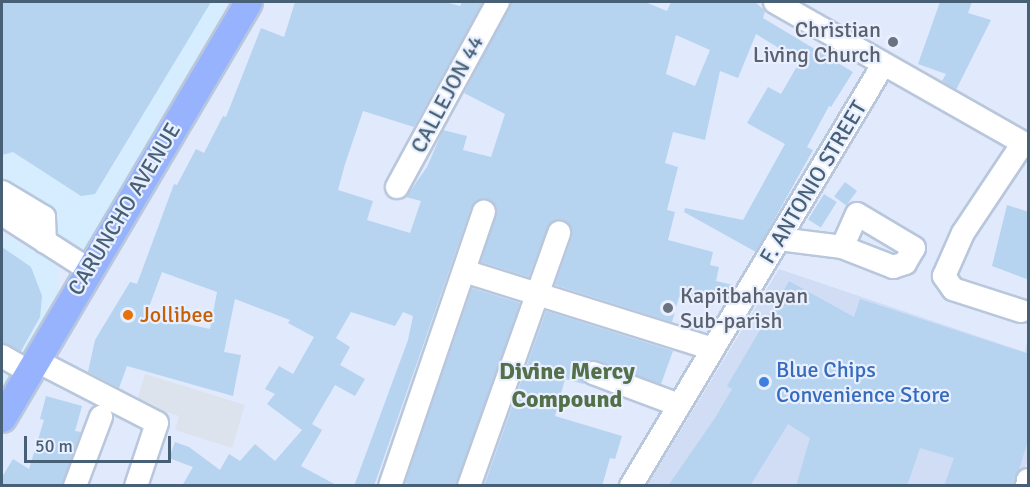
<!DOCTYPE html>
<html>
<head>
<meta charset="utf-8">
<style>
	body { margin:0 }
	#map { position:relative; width:1030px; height:487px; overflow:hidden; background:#e1e9fd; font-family:Signika,sans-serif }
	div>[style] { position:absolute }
	.residential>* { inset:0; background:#d0ddf5 }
	.commercial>* { inset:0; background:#d5edfe }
	.industrial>* { inset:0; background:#dde3ec }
	.building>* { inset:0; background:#b6d3f0; transform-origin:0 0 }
	.roads { filter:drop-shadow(2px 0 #b8c7dc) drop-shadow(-2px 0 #b8c7dc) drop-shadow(0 2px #b8c7dc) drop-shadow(0 -2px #b8c7dc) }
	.minor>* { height:22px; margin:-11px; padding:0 11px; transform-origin:11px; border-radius:11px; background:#fff }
	.major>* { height:27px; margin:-13.5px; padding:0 13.5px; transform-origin:13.5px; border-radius:13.5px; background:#97b3fe }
	.dots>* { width:16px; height:16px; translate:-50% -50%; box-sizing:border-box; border:3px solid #e8efff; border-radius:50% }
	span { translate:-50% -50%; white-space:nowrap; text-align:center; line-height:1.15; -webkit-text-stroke:4.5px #e8efff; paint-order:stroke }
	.worship-label { font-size:22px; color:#5b616d }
	.right { translate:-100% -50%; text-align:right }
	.left { translate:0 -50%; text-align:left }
	.street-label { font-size:22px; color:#476075 }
	.food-label { font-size:22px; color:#c56008 }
	.shop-label { font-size:22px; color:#366cbe }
	.neighbourhood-label { font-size:24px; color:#53704a; font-weight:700 }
	.frame { position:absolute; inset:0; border:3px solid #476075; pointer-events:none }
	.scale { position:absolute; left:24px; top:436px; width:147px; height:27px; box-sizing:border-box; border:3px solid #476075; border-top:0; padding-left:8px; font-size:18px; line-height:21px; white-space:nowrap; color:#476075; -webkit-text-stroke:4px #e8efff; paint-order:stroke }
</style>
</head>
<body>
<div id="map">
	<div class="residential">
		<div style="clip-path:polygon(779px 269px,1025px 352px,1028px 336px,1028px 458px,1020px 485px,647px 486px)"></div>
	</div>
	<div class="commercial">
		<div style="clip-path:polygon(2px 2px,229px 2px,83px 251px,2px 200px)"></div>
		<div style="clip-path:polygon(2px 232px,57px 265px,58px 296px,2px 391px)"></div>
	</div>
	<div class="industrial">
		<div style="clip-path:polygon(145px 374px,245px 405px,232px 448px,175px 430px,179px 416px,136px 403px)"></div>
	</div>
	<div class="building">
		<div style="clip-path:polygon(2px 2px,211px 2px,95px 194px,81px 196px,13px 152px,2px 155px)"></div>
		<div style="clip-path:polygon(evenodd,295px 2px,445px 2px,460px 6px,462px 2px,483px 2px,414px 127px,363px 111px,345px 164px,338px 190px,373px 201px,367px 220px,410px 233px,421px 201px,406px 197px,427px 167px,443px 130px,467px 136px,463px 150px,491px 157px,505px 114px,464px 93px,511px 2px,645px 2px,667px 11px,671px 2px,755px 2px,765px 11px,763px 18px,853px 72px,831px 107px,829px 106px,807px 147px,813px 150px,756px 252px,684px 212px,685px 208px,743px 220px,785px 144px,747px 123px,768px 87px,781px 94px,800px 61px,756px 34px,738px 78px,720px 71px,705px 140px,673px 132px,665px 163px,678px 167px,667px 210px,675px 212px,668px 240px,713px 252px,710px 265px,719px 267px,716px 281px,733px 285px,727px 299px,708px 295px,706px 303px,679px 297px,672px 322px,555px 285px,572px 237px,570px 225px,563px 220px,556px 220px,547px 228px,529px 277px,481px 262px,497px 210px,489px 199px,481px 199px,471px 208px,374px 486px,354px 486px,408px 340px,413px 316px,403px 312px,395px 326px,351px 312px,336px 338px,350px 347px,340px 365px,365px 379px,355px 396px,335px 385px,312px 424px,322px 430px,301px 466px,338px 486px,182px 486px,193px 467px,169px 458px,175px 442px,189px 447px,220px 470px,229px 454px,240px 461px,255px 444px,275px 461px,302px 430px,267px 404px,275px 394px,265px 389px,279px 366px,293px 374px,314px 337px,288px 323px,290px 320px,235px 299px,224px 352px,241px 355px,233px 396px,127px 366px,119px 388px,88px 372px,95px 340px,130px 282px,137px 284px,174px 184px,177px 185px,196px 149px,204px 153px,223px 116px,226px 117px,261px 28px,284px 37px,295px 2px,676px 35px,710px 50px,695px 86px,666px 74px,676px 35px,295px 2px,162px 272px,217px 292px,210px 329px,146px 315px,162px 272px)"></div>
		<div style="clip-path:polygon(940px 2px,972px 2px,968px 13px,991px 20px,956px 90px,942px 81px,946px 74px,918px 64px)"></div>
		<div style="left:845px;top:182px;width:15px;height:18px;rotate:37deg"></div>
		<div style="left:824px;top:194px;width:15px;height:30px;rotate:32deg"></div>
		<div style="clip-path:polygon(1007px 205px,1029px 212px,1029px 280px,992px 266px)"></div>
		<div style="clip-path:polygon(2px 247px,31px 267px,42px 296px,40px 317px,21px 351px,2px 343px)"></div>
		<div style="clip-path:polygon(789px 281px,854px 317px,860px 299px,1029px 354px,1029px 437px,1014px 486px,944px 486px,954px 458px,920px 448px,907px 486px,796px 486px,810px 438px,788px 424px,750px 486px,668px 486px,715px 418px,732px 389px,727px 386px)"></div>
		<div style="clip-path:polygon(472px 288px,520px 303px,456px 486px,414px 486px,405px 483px)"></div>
		<div style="clip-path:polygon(546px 311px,673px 351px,661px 384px,591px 360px,580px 369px,584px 384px,565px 379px,555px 416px,622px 436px,615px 459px,610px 458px,602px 486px,484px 486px)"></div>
		<div style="clip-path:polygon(46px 396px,82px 406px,75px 431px,81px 432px,62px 486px,2px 486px,2px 477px,13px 459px,29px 469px,44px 420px,40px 419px)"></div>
	</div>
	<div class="roads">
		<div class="minor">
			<div style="left:775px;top:2px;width:291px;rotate:29.6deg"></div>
			<div style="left:397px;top:187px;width:211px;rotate:-61.4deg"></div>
			<div style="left:2px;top:192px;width:49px;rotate:30.8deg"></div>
			<div style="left:44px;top:217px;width:25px;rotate:88deg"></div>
			<div style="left:2px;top:214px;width:102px;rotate:32.6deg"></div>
			<div style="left:779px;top:239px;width:64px;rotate:7.2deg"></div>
			<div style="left:842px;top:247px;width:55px;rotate:21.4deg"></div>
			<div style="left:893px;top:267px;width:13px;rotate:-18deg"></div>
			<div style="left:905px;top:263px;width:17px;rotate:-59deg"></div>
			<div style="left:914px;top:248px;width:66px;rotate:-149.2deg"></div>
			<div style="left:857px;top:214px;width:36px;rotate:114deg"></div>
			<div style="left:464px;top:271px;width:261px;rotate:17.4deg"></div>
			<div style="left:1021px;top:311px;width:71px;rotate:-162.1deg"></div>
			<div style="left:953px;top:289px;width:16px;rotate:-125deg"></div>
			<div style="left:944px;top:276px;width:47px;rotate:-66.2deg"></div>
			<div style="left:963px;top:233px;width:108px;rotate:-56.3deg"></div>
			<div style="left:2px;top:356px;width:30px;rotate:30deg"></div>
			<div style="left:35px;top:360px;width:137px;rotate:27.3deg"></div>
			<div style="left:157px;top:423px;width:66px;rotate:108.4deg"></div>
			<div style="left:593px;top:373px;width:92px;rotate:20.4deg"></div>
			<div style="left:75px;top:486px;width:74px;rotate:-69.4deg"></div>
			<div style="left:390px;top:486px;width:290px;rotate:-71.1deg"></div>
			<div style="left:469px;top:486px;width:269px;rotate:-70.4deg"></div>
			<div style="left:631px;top:486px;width:492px;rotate:-59.1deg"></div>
			<div style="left:1027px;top:486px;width:6px;rotate:-81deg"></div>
		</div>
		<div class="major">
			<div style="left:2px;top:418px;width:483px;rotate:-59.4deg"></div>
		</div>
	</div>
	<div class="dots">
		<div style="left:893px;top:42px;background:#6b7280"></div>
		<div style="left:668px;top:308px;background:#6b7280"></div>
		<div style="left:128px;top:315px;background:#e8710a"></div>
		<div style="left:764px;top:382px;background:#3f7fe0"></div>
	</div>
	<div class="worship-label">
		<span class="right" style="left:881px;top:42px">Christian<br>Living Church</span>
		<span class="left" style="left:680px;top:308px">Kapitbahayan<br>Sub-parish</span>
	</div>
	<div class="street-label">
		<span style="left:447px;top:94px;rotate:-62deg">CALLEJON 44</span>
		<span style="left:813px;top:182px;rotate:-59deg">F. ANTONIO STREET</span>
		<span style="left:124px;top:209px;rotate:-59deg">CARUNCHO AVENUE</span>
	</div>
	<div class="food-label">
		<span class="left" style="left:140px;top:315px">Jollibee</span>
	</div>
	<div class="shop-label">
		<span class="left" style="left:776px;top:382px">Blue Chips<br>Convenience Store</span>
	</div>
	<div class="neighbourhood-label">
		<span style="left:567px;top:386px">Divine Mercy<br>Compound</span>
	</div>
	<div class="frame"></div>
	<div class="scale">50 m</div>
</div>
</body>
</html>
